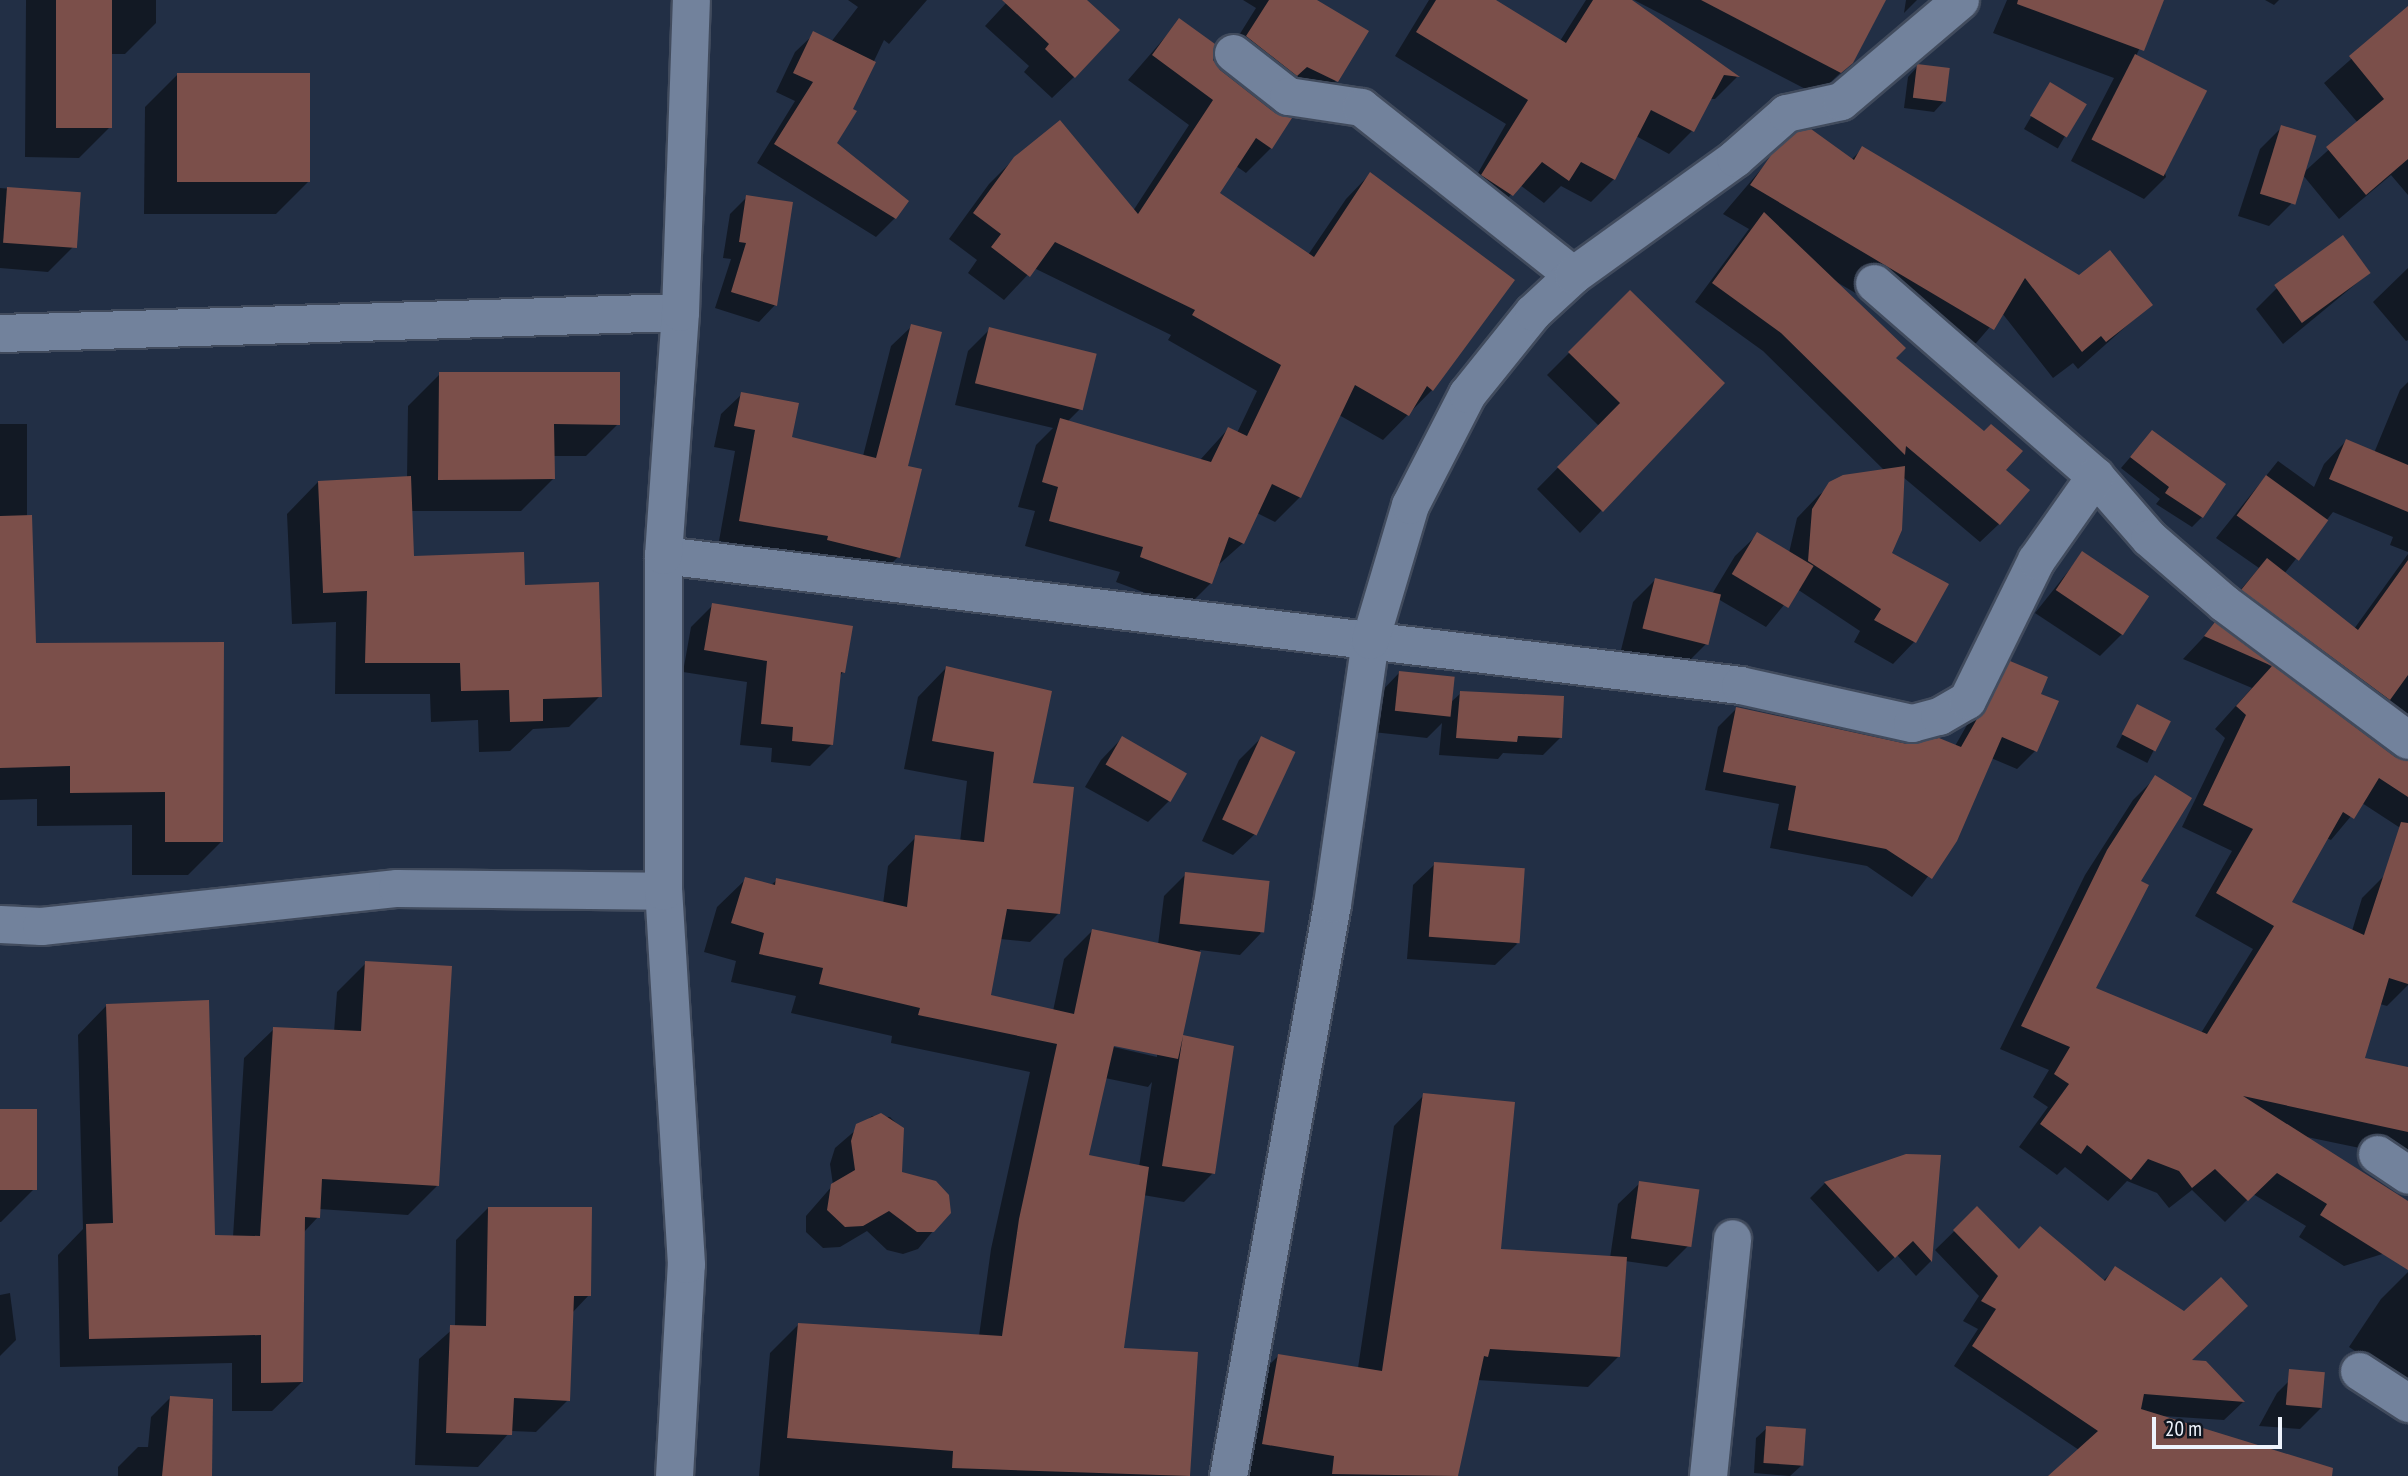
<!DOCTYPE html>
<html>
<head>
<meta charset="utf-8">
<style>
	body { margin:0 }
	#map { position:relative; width:2408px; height:1476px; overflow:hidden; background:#222f45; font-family:"PT Sans Narrow",sans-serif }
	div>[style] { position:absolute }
	.shadow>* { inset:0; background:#0007; transform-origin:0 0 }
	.building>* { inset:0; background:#7b4f4a; transform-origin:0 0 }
	.roads { filter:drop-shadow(2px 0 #414b5d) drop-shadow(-2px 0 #414b5d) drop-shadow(0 2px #414b5d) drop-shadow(0 -2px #414b5d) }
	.street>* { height:37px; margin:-18.5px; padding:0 18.5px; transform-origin:18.5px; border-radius:18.5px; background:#72829c }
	span { translate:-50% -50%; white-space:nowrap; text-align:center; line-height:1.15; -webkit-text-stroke:7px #111721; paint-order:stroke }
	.scale { position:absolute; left:2152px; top:1417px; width:130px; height:32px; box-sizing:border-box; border:4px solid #eef3fc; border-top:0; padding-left:9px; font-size:21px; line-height:24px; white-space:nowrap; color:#eef3fc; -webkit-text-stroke:5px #111721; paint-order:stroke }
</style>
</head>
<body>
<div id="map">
	<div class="shadow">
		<div style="clip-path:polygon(26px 0,156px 0,156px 23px,125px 54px,110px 54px,109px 128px,79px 158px,25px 157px)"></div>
		<div style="clip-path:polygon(848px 0,927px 0,889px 44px,884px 40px,835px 143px,895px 218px,876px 237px,757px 163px,795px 101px,776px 92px,795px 52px,814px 34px,831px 42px,858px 7px)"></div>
		<div style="clip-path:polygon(1009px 0,1084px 0,1074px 77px,1052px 98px,1024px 72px,1029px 66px,985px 26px)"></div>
		<div style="clip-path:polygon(1243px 0,1314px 0,1336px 81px,1312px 105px,1223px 61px,1256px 8px)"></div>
		<div style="clip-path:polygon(1429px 0,1493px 0,1560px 41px,1586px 0,1630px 0,1737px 77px,1715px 99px,1709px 99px,1692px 131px,1669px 154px,1636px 136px,1614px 179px,1591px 202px,1561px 186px,1544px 203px,1520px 185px,1489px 218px,1462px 201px,1506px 124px,1395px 56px)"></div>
		<div style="clip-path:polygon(1634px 0,1884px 0,1852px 62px,1817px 95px)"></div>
		<div style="clip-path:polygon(1906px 0,1917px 0,1904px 13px)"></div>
		<div style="clip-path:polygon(2007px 0,2162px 0,2136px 56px,2166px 177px,2144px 199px,2071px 161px,2114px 78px,1993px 33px)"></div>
		<div style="clip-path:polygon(2265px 0,2279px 0,2274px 5px)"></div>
		<div style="clip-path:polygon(2408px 9px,2408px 195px,2391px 175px,2339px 219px,2302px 174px,2358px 123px,2324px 83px)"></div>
		<div style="clip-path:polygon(1180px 20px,1271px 148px,1246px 173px,1236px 166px,1217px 194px,1308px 255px,1346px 199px,1370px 174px,1513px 280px,1432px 390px,1383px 440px,1339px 415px,1300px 497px,1275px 522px,1257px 513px,1243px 543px,1216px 567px,1211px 583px,1186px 608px,1116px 582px,1120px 572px,1025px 546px,1035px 511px,1018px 507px,1036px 445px,1053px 428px,955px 405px,968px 351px,990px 329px,1081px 408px,1067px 422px,1200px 460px,1228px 429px,1237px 433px,1257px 391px,1168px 340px,1171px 335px,1034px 268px,1004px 300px,968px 273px,977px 260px,949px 239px,989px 184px,1015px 158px,1133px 211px,1189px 125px,1128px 80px)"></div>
		<div style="clip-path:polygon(1918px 66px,1944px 101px,1934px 112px,1904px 108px,1908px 77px)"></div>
		<div style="clip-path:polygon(177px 75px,308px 182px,276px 214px,144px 214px,145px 107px)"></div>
		<div style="left:2050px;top:84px;width:39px;height:52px;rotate:30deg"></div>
		<div style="clip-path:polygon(2282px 127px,2291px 204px,2269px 226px,2238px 216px,2260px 149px)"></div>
		<div style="clip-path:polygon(1863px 148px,2079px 277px,2150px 305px,2078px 369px,2073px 363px,2053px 378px,2002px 313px,1964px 357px,1835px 281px,1893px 358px,2004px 470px,1999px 524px,1980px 542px,1903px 477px,1889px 553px,1914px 642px,1893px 664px,1854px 642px,1860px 631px,1797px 589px,1766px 627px,1718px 599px,1707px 643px,1685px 665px,1621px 650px,1633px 602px,1655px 580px,1712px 594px,1735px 556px,1757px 535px,1789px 553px,1797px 518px,1819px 495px,1844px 477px,1885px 471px,1763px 351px,1695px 302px,1749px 229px,1723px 214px,1775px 153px,1851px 160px)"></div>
		<div style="clip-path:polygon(0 188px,79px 194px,75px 245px,48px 272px,0 268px)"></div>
		<div style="clip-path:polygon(747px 197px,775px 305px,759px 322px,715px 308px,731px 259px,723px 258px,730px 214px)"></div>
		<div style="clip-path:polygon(2408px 268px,2408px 340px,2406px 341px,2373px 302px)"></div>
		<div style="clip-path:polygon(2369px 273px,2283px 344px,2256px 309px,2277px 288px)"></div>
		<div style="clip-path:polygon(1630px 292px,1723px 383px,1580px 533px,1537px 489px,1599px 426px,1547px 375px)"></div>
		<div style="clip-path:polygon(912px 326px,898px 557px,877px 578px,809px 556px,719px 541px,735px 451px,714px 447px,721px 414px,742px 394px,790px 438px,863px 456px,891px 346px)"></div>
		<div style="clip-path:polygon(440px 374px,618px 424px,586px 456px,553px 456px,553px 479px,521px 511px,410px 511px,412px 558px,523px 587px,600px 696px,569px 727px,533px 729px,510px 751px,479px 752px,478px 720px,431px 722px,430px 694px,335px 694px,336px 622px,292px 624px,287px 514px,318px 482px,407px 478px,408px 406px)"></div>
		<div style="clip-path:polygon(2408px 382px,2408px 552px,2390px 545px,2393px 537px,2333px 512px,2284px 574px,2354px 629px,2408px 554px,2408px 833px,2362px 803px,2331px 840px,2326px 838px,2290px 903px,2352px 931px,2362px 898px,2384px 876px,2408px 882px,2408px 985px,2387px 1006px,2380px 1004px,2363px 1059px,2408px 1069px,2408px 1158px,2302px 1136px,2408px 1203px,2408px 1246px,2344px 1266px,2299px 1237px,2306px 1226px,2253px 1194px,2225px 1222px,2192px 1190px,2169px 1208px,2157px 1193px,2127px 1181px,2108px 1201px,2065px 1167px,2057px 1175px,2019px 1147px,2048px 1107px,2033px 1097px,2049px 1070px,2000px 1049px,2085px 875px,2133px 800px,2155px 778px,2139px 882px,2093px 989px,2201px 1033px,2253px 949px,2195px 916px,2232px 851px,2182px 827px,2225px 738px,2215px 729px,2252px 688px,2183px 659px,2215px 625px,2395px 759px,2405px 760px,2406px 755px,2221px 613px,2259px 568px,2216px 538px,2278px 461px,2314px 487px,2324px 464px,2346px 441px,2374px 453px,2400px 390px)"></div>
		<div style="clip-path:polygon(0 424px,27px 424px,27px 517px,34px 645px,222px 841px,188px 875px,132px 875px,132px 825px,37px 826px,37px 799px,0 800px)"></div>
		<div style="clip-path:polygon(2152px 432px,2202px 517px,2192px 527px,2156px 504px,2160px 499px,2121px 468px)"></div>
		<div style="clip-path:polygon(2082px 554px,2122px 634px,2100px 656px,2035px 613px)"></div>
		<div style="clip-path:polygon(713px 605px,843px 672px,839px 677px,832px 744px,810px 766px,771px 762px,772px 748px,740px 745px,747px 682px,683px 672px,691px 627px)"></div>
		<div style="clip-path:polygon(2010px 663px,2038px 695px,2035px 751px,2017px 769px,1991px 758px,1956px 840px,1912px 897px,1867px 866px,1770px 848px,1779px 804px,1705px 790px,1718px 727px,1736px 709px,1907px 745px,1955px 746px,1992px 681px)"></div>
		<div style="clip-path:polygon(evenodd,946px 668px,1031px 784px,1058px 914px,1030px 942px,1000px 939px,989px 996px,1053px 1011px,1064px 959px,1092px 931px,1158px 945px,1164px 896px,1186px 874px,1261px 933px,1240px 955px,1200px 950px,1181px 1037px,1232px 1047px,1213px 1173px,1184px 1202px,1143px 1195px,1122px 1350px,1196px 1354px,1188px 1476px,759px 1476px,770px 1353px,798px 1325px,979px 1336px,991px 1249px,1030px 1072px,891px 1043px,892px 1036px,791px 1013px,796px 996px,731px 982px,736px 961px,704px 952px,717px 907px,746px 879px,771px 885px,777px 880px,883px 904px,888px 866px,916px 837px,960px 842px,967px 781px,904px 769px,918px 697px,946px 668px,1106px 1042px,1157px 1053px,1157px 1057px,1105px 1045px,1106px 1042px,946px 668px,1105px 1078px,1148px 1087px,1152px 1082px,1139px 1167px,1087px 1156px,1105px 1078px)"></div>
		<div style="clip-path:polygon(1399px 673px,1450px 703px,1461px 693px,1561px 737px,1543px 755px,1503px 753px,1498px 759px,1439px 755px,1442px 723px,1427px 738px,1373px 732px,1378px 695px)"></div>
		<div style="left:2137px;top:706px;width:35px;height:46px;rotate:27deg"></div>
		<div style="clip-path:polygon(1122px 738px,1169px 801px,1148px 822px,1085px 787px,1101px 760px)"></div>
		<div style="clip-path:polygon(1261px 738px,1255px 834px,1233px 855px,1202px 841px,1239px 760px)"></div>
		<div style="clip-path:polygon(1435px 864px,1517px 944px,1495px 965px,1407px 959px,1413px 885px)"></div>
		<div style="clip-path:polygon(366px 963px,437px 1186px,408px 1215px,319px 1209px,318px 1217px,304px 1232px,302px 1382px,272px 1411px,232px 1411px,232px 1363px,60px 1367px,58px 1255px,83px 1229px,78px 1035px,107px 1005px,214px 1237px,233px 1237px,244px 1058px,274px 1029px,334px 1032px,337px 992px)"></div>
		<div style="clip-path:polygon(1424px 1095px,1499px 1251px,1610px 1258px,1618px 1204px,1640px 1183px,1689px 1245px,1667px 1267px,1625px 1261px,1619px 1356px,1588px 1387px,1477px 1380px,1456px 1476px,1246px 1476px,1248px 1386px,1279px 1355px,1358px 1368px,1394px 1126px)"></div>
		<div style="clip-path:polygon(0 1110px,33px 1190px,1px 1222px,0 1222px)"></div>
		<div style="clip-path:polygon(872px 1116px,890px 1117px,902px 1129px,900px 1173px,949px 1212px,918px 1249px,903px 1254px,887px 1250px,867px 1231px,840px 1247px,823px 1248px,806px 1232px,806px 1216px,833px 1185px,830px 1164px,835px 1148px)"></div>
		<div style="clip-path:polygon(1906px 1155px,1939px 1156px,1931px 1261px,1916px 1276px,1897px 1255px,1878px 1272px,1810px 1198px,1825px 1183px)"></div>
		<div style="clip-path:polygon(488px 1208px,589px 1295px,572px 1313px,568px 1400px,536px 1432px,511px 1431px,478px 1467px,415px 1465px,419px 1359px,455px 1327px,456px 1240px)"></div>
		<div style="clip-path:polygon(1977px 1209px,2018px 1250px,2103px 1281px,2116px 1268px,2189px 1361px,2243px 1402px,2224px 1420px,2163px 1416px,2165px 1476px,2051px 1476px,2079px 1450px,1954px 1366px,1978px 1329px,1963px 1321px,1979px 1296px,1935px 1250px)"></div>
		<div style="clip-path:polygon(2408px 1272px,2408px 1386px,2349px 1347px,2381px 1299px)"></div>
		<div style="clip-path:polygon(10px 1293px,16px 1340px,0 1356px,0 1295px)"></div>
		<div style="clip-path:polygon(2299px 1371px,2322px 1407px,2300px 1429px,2259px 1426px,2277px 1393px)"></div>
		<div style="clip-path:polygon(171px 1397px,210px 1476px,118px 1476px,118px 1467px,138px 1447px,148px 1447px,151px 1417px)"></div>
		<div style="clip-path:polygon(1767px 1428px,1801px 1466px,1790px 1476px,1754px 1473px,1756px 1438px)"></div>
	</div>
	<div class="building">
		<div style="left:56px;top:0;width:56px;height:128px"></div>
		<div style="clip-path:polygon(1002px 0,1087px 0,1120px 30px,1075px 78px,1045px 49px,1049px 44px)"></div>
		<div style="clip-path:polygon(1269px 0,1317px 0,1369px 31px,1338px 82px,1307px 67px,1297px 76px,1246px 36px)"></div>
		<div style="clip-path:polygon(1436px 0,1496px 0,1566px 43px,1593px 0,1632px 0,1740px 77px,1724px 75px,1694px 132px,1651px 110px,1615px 180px,1581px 162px,1569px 181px,1542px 162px,1513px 196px,1481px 175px,1528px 100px,1416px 32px)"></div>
		<div style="clip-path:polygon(1701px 0,1886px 0,1853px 63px,1841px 73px)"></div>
		<div style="clip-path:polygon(2018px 0,2164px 0,2144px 51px,2017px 4px)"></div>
		<div style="clip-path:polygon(2408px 6px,2408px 159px,2366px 195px,2326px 147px,2384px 99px,2349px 56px)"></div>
		<div style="clip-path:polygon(1179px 18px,1215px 44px,1213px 60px,1220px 70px,1275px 113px,1292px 118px,1272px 149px,1256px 138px,1220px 193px,1314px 257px,1370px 172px,1515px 280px,1433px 391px,1427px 386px,1409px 416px,1355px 385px,1301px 498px,1272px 484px,1244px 544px,1229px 537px,1212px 584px,1140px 557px,1143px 547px,1049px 521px,1058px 487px,1042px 482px,1060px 418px,1211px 462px,1228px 427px,1247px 436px,1281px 365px,1192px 315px,1195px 310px,1055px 242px,1030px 277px,991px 247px,1001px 234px,973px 213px,1014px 157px,1060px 120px,1138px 214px,1213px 100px,1152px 55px)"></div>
		<div style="clip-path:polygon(813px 31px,876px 62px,853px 109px,857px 111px,837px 143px,909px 201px,896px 219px,774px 144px,813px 82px,793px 73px)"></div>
		<div style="left:2135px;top:54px;width:81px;height:96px;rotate:27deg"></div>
		<div style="left:1917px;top:64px;width:33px;height:34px;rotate:7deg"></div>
		<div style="left:177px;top:73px;width:133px;height:109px"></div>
		<div style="left:2050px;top:82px;width:43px;height:39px;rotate:31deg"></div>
		<div style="left:2281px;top:125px;width:37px;height:72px;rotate:17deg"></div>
		<div style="clip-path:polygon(1811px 129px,1854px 160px,1862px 146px,2079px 275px,2110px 250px,2153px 305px,2106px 342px,2101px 336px,2082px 352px,2025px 278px,1994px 330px,1750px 185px,1774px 151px,1796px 132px)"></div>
		<div style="left:7px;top:187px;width:74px;height:56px;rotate:4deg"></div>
		<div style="clip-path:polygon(746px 195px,793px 202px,777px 306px,731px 292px,746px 243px,739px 242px)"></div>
		<div style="clip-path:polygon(1764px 212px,1906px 348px,1896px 358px,1984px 431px,1991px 424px,2023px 451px,2006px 470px,2030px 490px,2000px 525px,1906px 446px,1905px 455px,1781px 333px,1712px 283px)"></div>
		<div style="left:2343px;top:235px;width:47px;height:85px;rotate:54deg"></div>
		<div style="clip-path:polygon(1630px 290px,1725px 383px,1603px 512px,1557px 467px,1620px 403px,1568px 352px)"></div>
		<div style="clip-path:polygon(911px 324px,942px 332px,908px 466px,922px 469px,900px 558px,827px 540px,828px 536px,739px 521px,755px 430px,734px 426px,741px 392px,799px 403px,792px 437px,876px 458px)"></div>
		<div style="left:989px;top:327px;width:111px;height:58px;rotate:14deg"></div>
		<div style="clip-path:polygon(439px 372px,620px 372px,620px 425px,554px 424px,555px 479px,438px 480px)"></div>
		<div style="clip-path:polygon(2152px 430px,2226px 484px,2203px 518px,2165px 493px,2169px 487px,2130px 457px)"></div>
		<div style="clip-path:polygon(2346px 439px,2408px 465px,2408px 512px,2329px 479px)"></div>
		<div style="clip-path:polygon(1905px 466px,1902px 530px,1892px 553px,1949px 584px,1916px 643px,1874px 620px,1881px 609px,1808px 561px,1812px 509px,1829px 482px,1843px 475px)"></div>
		<div style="left:2266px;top:475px;width:77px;height:50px;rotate:36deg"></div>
		<div style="clip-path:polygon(411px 476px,414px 556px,524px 552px,525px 585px,599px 582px,602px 697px,543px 699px,543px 721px,510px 722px,509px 690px,461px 691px,460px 663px,365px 663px,367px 591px,323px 593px,318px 481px)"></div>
		<div style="clip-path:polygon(32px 515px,36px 643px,224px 642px,223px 842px,165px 842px,165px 792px,70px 793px,70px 766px,0 768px,0 516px)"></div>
		<div style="left:1757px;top:532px;width:66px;height:49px;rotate:31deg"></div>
		<div style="left:2082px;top:551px;width:81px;height:47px;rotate:34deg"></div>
		<div style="clip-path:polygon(2267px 558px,2358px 630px,2408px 560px,2408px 675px,2390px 700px,2241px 590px)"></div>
		<div style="left:1655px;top:578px;width:68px;height:52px;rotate:14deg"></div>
		<div style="clip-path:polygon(712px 603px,853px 626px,845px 673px,841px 672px,833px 745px,792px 741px,793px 727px,761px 724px,767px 661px,704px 650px)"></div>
		<div style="clip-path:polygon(2215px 622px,2395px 757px,2408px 761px,2408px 797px,2379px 778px,2354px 819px,2343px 812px,2292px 902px,2364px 935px,2401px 822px,2408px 823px,2408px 984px,2389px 978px,2365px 1058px,2408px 1067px,2408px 1132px,2243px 1096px,2408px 1201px,2408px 1270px,2320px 1215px,2327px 1204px,2277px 1173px,2248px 1201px,2215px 1169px,2192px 1188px,2179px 1171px,2148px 1159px,2131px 1180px,2087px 1145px,2081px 1154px,2040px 1124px,2069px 1084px,2054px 1074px,2070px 1047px,2021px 1026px,2107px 850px,2155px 775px,2192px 798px,2141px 881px,2149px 885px,2096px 988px,2207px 1034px,2274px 926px,2216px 893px,2253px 829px,2203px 805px,2246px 715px,2236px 706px,2272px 666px,2204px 636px)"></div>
		<div style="clip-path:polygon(2010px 661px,2048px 677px,2041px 694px,2059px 701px,2037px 752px,2002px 737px,1957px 841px,1932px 879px,1886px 849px,1788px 830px,1796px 786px,1723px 772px,1736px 707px,1907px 744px,1939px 738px,1961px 747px)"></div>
		<div style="clip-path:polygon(946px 666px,1052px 691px,1033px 783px,1074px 787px,1060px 914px,1007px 909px,991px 995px,1074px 1014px,1092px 929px,1201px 952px,1183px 1035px,1234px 1046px,1215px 1174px,1162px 1166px,1183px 1036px,1178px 1059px,1114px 1046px,1089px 1155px,1149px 1167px,1124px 1348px,1198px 1352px,1190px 1476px,952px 1468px,953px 1451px,787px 1438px,798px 1323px,1002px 1336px,1019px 1219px,1057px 1044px,918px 1015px,920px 1008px,819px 984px,823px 968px,759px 954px,764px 933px,731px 923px,745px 877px,775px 885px,776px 878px,907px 907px,915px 835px,984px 842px,994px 752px,932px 741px)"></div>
		<div style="left:1399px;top:671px;width:56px;height:40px;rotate:6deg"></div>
		<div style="clip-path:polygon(1460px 691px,1564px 696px,1562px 738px,1518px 736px,1517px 742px,1456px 738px)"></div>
		<div style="left:2137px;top:704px;width:38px;height:34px;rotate:27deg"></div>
		<div style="left:1122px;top:736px;width:75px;height:33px;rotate:30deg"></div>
		<div style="left:1261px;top:736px;width:38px;height:92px;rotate:25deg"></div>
		<div style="left:1434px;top:862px;width:91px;height:75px;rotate:4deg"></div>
		<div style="left:1185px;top:872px;width:85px;height:52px;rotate:6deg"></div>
		<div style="clip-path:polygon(365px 961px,452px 966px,439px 1186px,322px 1179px,320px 1218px,305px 1217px,303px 1382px,261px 1383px,261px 1335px,89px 1339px,86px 1224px,113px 1223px,106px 1004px,209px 1000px,215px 1235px,260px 1236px,273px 1027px,361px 1031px)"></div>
		<div style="clip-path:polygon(1423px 1093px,1515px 1102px,1501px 1249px,1627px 1257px,1620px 1357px,1490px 1349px,1488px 1357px,1484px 1356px,1458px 1476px,1332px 1474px,1334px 1456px,1262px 1444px,1278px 1354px,1382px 1371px)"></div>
		<div style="left:0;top:1109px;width:37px;height:81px"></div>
		<div style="clip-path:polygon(881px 1113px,904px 1128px,902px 1172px,936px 1181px,949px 1195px,951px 1213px,934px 1232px,917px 1232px,889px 1211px,863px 1226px,845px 1227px,827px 1210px,831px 1184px,855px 1170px,851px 1141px,856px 1124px)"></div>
		<div style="clip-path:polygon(1906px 1154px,1941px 1155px,1932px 1262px,1913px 1241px,1895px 1258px,1824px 1182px)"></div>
		<div style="left:1639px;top:1181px;width:61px;height:58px;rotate:8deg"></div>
		<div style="clip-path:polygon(1977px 1206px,2019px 1249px,2040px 1226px,2105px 1281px,2115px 1266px,2184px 1311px,2221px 1277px,2248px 1306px,2192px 1360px,2206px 1361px,2245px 1402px,2144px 1394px,2141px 1409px,2333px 1468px,2332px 1476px,2048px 1476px,2098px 1431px,1972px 1346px,1996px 1309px,1981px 1301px,1998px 1276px,1953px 1230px)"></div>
		<div style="clip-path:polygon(488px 1207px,592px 1207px,591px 1296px,574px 1296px,570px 1401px,514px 1398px,512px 1435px,446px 1433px,450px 1325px,486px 1326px)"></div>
		<div style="left:2289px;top:1369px;width:36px;height:36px;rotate:5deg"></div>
		<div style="clip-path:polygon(170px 1396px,213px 1399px,212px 1476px,162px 1476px)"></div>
		<div style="left:1766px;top:1426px;width:40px;height:37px;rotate:4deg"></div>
	</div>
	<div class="roads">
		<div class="street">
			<div style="left:1233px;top:53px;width:70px;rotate:38deg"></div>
			<div style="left:1288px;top:96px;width:74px;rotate:8.6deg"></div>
			<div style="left:1361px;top:107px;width:270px;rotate:38.4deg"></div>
			<div style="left:1874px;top:283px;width:293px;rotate:41.1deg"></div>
			<div style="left:2095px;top:476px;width:82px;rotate:48.9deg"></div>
			<div style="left:2149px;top:538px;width:99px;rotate:40.9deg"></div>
			<div style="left:2224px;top:603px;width:229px;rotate:36.7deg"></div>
			<div style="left:0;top:333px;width:680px;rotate:-1.77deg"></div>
			<div style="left:663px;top:555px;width:1085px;rotate:6.88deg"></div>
			<div style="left:1740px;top:685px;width:176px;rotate:12.5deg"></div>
			<div style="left:1912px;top:723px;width:28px;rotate:-15deg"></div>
			<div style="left:1939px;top:716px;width:32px;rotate:-30deg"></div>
			<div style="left:1967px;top:700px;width:156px;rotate:-63.8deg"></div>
			<div style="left:2036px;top:560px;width:103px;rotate:-54.9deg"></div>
			<div style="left:0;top:924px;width:41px;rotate:2.8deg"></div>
			<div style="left:41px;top:926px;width:358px;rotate:-6.1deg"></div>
			<div style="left:397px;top:888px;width:266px;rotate:0.6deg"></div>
			<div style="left:2377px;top:1154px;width:37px;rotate:34deg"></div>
			<div style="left:2359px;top:1371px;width:59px;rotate:33.1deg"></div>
			<div style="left:674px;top:1476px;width:212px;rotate:-86.8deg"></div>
			<div style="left:686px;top:1264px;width:374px;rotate:-93.5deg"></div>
			<div style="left:663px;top:891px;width:336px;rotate:-90deg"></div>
			<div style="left:663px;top:555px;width:244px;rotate:-86deg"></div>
			<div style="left:680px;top:312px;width:312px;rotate:-88deg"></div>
			<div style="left:1228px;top:1476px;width:581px;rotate:-79.7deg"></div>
			<div style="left:1332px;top:904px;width:267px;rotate:-81.8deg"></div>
			<div style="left:1370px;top:640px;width:141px;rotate:-73.5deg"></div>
			<div style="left:1410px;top:505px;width:125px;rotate:-62.8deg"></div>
			<div style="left:1467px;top:394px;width:105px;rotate:-51.2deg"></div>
			<div style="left:1533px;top:312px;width:54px;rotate:-42.8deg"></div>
			<div style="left:1573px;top:275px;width:200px;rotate:-35.8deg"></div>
			<div style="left:1735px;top:158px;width:68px;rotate:-41.4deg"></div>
			<div style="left:1786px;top:113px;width:56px;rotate:-12.3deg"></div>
			<div style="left:1841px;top:101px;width:156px;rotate:-40.3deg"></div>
			<div style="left:1708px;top:1476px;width:239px;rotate:-84.2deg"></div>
		</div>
	</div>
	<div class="scale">20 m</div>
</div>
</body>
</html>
